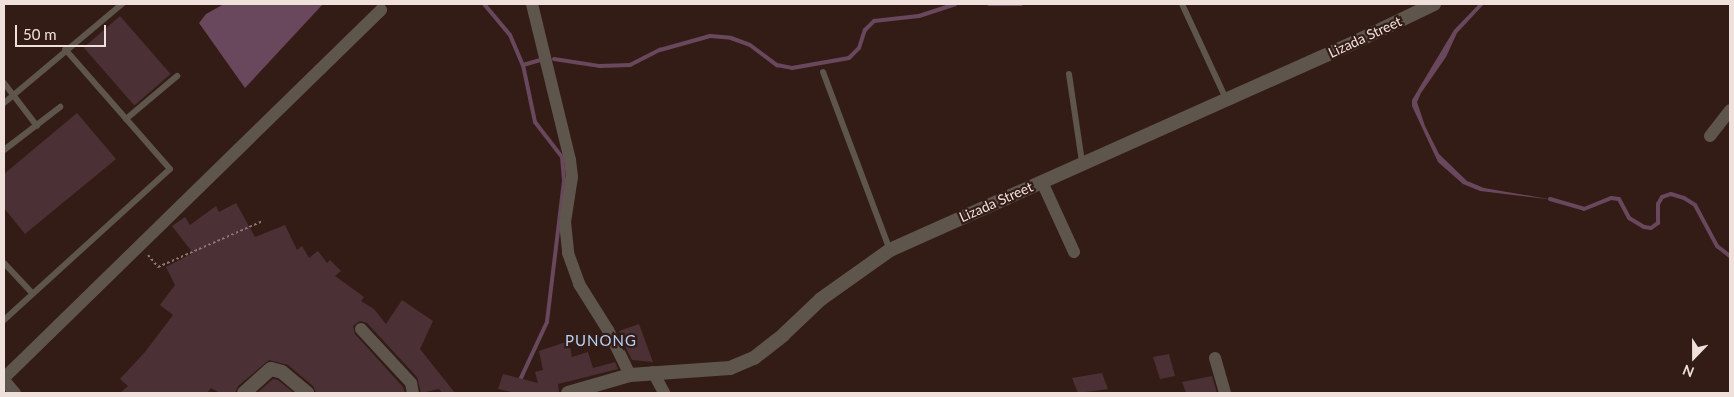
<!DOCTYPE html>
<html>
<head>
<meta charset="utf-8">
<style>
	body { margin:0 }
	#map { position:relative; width:1734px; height:397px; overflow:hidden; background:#331c16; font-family:Lato,sans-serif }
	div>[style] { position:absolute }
	.water>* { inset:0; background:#69475d }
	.stream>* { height:4px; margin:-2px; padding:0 2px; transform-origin:2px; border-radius:2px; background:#69475d }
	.building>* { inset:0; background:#4b3135; transform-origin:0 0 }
	.path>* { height:2px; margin-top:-1px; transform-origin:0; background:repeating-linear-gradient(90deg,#8b7772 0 2.5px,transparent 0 5px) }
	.service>* { height:6px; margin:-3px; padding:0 3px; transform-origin:3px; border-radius:3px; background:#5e554d }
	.minor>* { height:12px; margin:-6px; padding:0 6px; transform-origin:6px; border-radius:6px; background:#5e554d }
	.tertiary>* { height:14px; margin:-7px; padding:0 7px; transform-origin:7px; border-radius:7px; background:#5e554d }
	span { translate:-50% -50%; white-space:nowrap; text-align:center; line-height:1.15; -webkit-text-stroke:4.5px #331c16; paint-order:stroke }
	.street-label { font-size:14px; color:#f0e0db }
	.neighbourhood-label { font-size:15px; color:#b6d1f6; letter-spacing:1px }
	.frame { position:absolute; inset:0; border:5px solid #f0e0db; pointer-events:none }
	.north { position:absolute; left:1669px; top:332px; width:50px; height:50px; -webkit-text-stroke:4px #331c16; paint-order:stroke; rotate:202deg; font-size:14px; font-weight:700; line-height:20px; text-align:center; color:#f0e0db }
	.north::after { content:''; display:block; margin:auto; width:18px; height:22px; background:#f0e0db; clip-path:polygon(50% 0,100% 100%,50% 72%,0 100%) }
	.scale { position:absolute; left:15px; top:25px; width:91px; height:22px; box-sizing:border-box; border:2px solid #f0e0db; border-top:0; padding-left:6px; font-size:15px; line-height:18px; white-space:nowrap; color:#f0e0db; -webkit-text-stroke:4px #331c16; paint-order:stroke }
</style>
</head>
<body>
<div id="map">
	<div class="water">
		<div style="clip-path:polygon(224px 4px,323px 4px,245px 88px,199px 23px,206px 14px)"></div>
		<div style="clip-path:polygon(1479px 4px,1484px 4px,1457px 33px,1446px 57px,1421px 93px,1417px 102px,1425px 126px,1439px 154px,1467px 181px,1484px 188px,1554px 200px,1480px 191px,1463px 184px,1438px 162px,1412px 106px,1412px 100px,1454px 30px)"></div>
	</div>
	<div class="stream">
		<div style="left:484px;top:4px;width:40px;rotate:50deg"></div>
		<div style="left:510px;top:35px;width:33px;rotate:67deg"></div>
		<div style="left:523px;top:65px;width:58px;rotate:78.1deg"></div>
		<div style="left:535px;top:122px;width:44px;rotate:52.4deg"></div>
		<div style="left:562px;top:157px;width:24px;rotate:85deg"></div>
		<div style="left:564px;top:181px;width:142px;rotate:96.9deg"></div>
		<div style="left:547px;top:322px;width:66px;rotate:115deg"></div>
		<div style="left:989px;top:4px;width:32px"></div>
		<div style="left:554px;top:59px;width:47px;rotate:8.7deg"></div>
		<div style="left:600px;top:66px;width:30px;rotate:-2deg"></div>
		<div style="left:630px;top:65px;width:34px;rotate:-27deg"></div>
		<div style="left:660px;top:50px;width:52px;rotate:-15.6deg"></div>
		<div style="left:710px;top:36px;width:21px;rotate:5deg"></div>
		<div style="left:731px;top:38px;width:20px;rotate:20deg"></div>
		<div style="left:750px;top:45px;width:34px;rotate:37deg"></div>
		<div style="left:777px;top:65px;width:15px;rotate:11deg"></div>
		<div style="left:792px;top:68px;width:58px;rotate:-10deg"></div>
		<div style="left:849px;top:58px;width:14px;rotate:-45deg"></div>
		<div style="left:859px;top:48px;width:19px;rotate:-72deg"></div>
		<div style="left:865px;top:30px;width:13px;rotate:-45deg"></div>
		<div style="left:874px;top:21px;width:45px;rotate:-6.3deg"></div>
		<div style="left:919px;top:16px;width:38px;rotate:-18deg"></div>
		<div style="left:523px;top:65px;width:18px;rotate:-16deg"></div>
		<div style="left:1550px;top:199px;width:35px;rotate:16deg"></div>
		<div style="left:1584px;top:209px;width:29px;rotate:-22deg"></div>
		<div style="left:1611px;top:198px;width:8px;rotate:7deg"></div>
		<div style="left:1619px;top:199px;width:21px;rotate:62deg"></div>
		<div style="left:1629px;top:218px;width:17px;rotate:31deg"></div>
		<div style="left:1644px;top:227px;width:7px;rotate:8deg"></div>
		<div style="left:1651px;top:228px;width:9px;rotate:-36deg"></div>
		<div style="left:1658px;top:223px;width:19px;rotate:-90deg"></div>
		<div style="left:1658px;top:204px;width:8px;rotate:-60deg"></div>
		<div style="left:1662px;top:197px;width:9px;rotate:-18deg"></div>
		<div style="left:1671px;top:194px;width:14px;rotate:17deg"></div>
		<div style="left:1684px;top:198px;width:13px;rotate:32deg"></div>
		<div style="left:1695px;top:205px;width:47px;rotate:61.8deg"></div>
		<div style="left:1717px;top:246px;width:16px;rotate:38deg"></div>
	</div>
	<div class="building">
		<div style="left:120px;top:16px;width:77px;height:48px;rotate:49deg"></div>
		<div style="clip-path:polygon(77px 113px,116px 159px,25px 234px,4px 208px,4px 174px)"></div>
		<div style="clip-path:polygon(236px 203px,255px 237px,285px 225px,297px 250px,302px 246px,309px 258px,318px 251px,327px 263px,330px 260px,341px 271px,335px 276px,364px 297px,361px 301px,374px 309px,386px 324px,402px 300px,433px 321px,420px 349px,455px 393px,442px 393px,439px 389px,421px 393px,417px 377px,367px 323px,360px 321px,353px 326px,355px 334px,403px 387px,405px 393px,316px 393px,313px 386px,288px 365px,269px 360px,238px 386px,235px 393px,220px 393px,211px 388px,207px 393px,120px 393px,128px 386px,120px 379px,145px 352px,173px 315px,160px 305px,175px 285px,166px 267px,193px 253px,172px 226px,185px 217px,190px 225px,216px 206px,219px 212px)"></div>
		<div style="clip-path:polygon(639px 324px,653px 362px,632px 360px,626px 348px,619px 331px)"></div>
		<div style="clip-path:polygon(569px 341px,572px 357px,588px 352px,593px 368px,615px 362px,618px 369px,558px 384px,559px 393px,516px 393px,498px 389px,503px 374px,538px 383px,535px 372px,543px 370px,539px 351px)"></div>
		<div style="clip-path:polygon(1169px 354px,1175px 376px,1160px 379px,1153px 357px)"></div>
		<div style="clip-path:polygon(1102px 373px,1108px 389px,1078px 393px,1072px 378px)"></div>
		<div style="clip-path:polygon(1212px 376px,1217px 393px,1186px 393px,1182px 382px)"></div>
		<div style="clip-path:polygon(273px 379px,278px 380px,294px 393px,257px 393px)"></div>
	</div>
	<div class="path">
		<div style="left:148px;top:255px;width:16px;rotate:50deg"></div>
		<div style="left:158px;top:267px;width:115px;rotate:-23.7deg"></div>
	</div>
	<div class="service">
		<div style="left:1182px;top:4px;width:105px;rotate:65.1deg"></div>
		<div style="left:823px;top:72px;width:190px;rotate:69.4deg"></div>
		<div style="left:1069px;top:74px;width:89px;rotate:81.6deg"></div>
		<div style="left:4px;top:83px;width:54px;rotate:52.5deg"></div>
		<div style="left:4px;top:103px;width:154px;rotate:-40deg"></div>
		<div style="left:126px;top:119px;width:67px;rotate:-40.1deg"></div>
		<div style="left:4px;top:150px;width:71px;rotate:-37.5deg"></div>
		<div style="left:4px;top:263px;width:42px;rotate:46.9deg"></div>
		<div style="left:4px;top:320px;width:224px;rotate:-42.3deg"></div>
		<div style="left:170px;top:169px;width:159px;rotate:-131.2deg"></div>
	</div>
	<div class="minor">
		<div style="left:532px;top:4px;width:161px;rotate:76.3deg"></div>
		<div style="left:570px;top:160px;width:17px;rotate:83deg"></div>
		<div style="left:572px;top:177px;width:46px;rotate:98.8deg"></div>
		<div style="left:565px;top:222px;width:31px;rotate:84deg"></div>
		<div style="left:568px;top:253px;width:33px;rotate:70deg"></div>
		<div style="left:579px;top:284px;width:54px;rotate:57.8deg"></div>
		<div style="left:608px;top:330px;width:50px;rotate:63.9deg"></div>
		<div style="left:1710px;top:136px;width:33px;rotate:-52deg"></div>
		<div style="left:1042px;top:182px;width:77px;rotate:65.4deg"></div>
		<div style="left:361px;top:329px;width:74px;rotate:47.2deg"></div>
		<div style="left:411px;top:383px;width:10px;rotate:79deg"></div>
		<div style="left:1215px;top:358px;width:36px;rotate:74deg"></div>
		<div style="left:653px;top:372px;width:24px;rotate:62deg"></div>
		<div style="left:4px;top:378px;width:527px;rotate:-44.31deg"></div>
		<div style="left:4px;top:380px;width:17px;rotate:50deg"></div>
	</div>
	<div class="tertiary">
		<div style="left:244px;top:393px;width:36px;rotate:-42deg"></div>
		<div style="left:271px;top:369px;width:11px;rotate:15deg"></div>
		<div style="left:282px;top:372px;width:33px;rotate:40deg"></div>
		<div style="left:568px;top:393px;width:65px;rotate:-16.2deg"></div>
		<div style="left:630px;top:375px;width:100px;rotate:-4deg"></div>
		<div style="left:730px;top:368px;width:26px;rotate:-23deg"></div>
		<div style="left:754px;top:358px;width:37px;rotate:-38deg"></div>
		<div style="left:783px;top:335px;width:52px;rotate:-43.5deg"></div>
		<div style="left:821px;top:299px;width:85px;rotate:-35.4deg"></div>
		<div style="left:890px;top:250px;width:507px;rotate:-24.09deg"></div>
		<div style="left:1353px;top:43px;width:90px;rotate:-25.7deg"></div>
	</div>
	<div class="street-label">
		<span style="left:1365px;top:37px;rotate:-25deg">Lizada Street</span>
		<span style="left:996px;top:202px;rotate:-24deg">Lizada Street</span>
	</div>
	<div class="neighbourhood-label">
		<span style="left:601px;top:341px">PUNONG</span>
	</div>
	<div class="frame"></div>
	<div class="north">N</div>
	<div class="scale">50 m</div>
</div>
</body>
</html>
